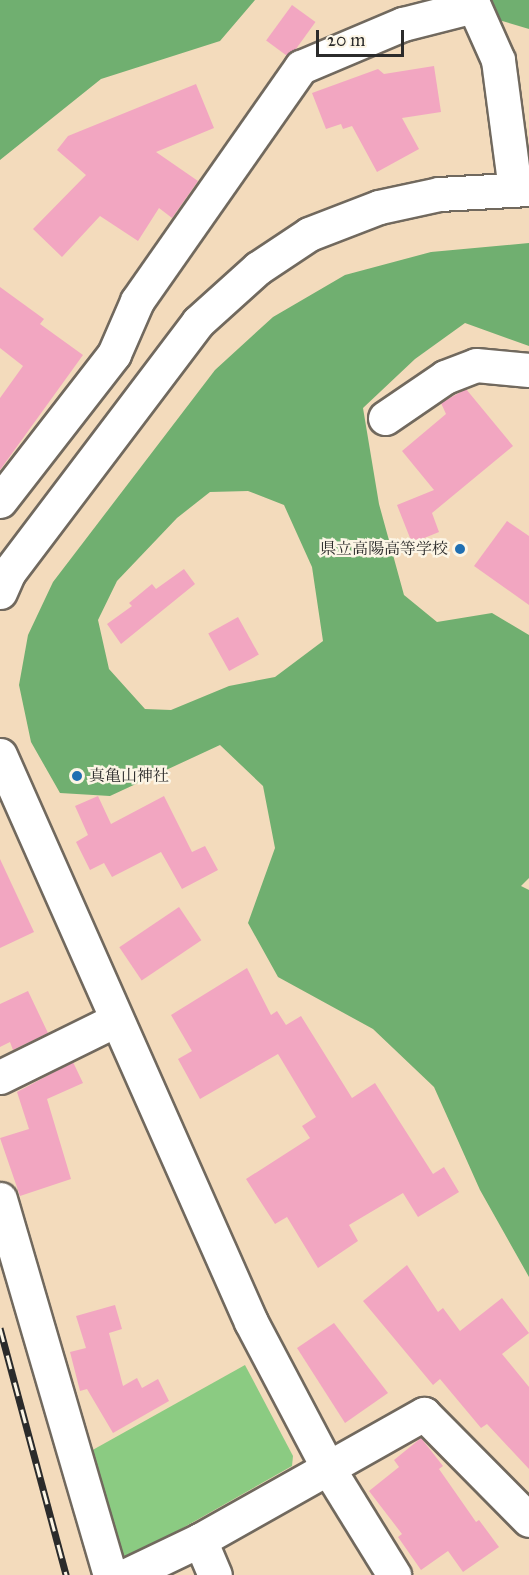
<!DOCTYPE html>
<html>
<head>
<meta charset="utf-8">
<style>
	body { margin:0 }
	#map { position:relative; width:529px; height:1575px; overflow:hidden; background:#f3dbbc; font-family:"IM FELL Great Primer","Noto Serif JP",serif }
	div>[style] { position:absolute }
	.green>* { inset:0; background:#8bcb82 }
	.forest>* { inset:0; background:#70af70 }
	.building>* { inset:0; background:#f2a6c1; transform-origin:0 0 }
	.roads { filter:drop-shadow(2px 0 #71695e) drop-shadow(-2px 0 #71695e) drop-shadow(0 2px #71695e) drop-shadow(0 -2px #71695e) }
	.minor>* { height:33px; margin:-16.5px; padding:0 16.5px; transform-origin:16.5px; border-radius:16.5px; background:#fff }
	.rail>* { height:7px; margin-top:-3.5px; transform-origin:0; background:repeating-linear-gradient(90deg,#fcf5e5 0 14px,#2b2b2b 0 28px); box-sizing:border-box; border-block:2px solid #2b2b2b }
	.dots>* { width:16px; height:16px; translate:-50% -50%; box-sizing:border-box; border:3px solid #fcf5e5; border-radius:50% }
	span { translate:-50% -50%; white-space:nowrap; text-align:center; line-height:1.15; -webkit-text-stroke:5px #fcf5e5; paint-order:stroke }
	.poi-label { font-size:16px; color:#2b2b2b }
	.right { translate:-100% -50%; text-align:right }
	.left { translate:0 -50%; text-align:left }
	.scale { position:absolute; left:316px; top:30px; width:88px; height:27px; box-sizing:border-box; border:3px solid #2b2b2b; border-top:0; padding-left:8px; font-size:18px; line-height:21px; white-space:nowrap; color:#2b2b2b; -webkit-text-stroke:4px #fcf5e5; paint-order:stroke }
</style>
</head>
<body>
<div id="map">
	<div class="green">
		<div style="clip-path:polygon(245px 1365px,293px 1456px,292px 1466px,128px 1559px,116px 1553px,89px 1452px)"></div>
	</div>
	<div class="forest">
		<div style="clip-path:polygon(0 0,255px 0,220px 41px,101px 79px,0 160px)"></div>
		<div style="clip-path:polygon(480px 0,529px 0,529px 29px,499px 20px)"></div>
		<div style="clip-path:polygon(evenodd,529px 243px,529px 346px,465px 323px,415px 359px,363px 408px,379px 504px,404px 595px,437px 622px,492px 613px,529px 635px,529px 878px,521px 886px,529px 890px,529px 1277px,480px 1190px,434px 1087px,373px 1029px,278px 977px,248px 923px,275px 848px,263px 786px,220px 745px,110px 796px,60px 793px,31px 742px,19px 685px,28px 635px,53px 582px,215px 370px,273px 317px,345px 275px,431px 252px,529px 243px,248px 491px,284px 505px,312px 567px,323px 641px,275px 677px,229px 686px,171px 710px,145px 709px,109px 669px,98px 620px,117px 581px,177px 518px,210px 492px,248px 491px)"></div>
	</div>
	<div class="building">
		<div style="left:292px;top:5px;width:29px;height:44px;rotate:36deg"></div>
		<div style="clip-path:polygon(434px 66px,441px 112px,402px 118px,419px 149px,377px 172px,352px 126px,343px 129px,341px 124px,326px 129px,312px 93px,378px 69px,384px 74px)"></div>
		<div style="clip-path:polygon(196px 84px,214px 128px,156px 152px,198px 181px,172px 218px,159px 208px,138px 241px,100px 216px,62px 257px,33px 229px,86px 175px,57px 150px,68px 136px)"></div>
		<div style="clip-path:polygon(0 287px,44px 319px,40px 324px,83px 355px,0 470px,0 398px,23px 366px,0 348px)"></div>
		<div style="clip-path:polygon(466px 389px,513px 446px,432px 513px,439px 532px,412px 543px,397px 505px,434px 490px,402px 451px,446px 414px,441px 403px)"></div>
		<div style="clip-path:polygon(507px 521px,529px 536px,529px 605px,474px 566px)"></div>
		<div style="clip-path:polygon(184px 569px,195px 584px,121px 644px,107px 624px,132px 606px,129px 603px,152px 584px,156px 589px)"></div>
		<div style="left:238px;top:617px;width:43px;height:34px;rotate:61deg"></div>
		<div style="clip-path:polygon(98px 796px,111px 824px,164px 796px,192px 852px,205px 846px,218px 870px,182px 889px,161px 852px,112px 877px,104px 863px,90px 870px,76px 842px,88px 835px,75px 806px)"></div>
		<div style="clip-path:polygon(0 859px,34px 932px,0 948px)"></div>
		<div style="left:179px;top:907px;width:40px;height:72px;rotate:56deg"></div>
		<div style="clip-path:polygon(247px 968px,271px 1015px,277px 1011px,286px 1025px,301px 1016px,352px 1098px,375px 1083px,433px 1174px,444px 1167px,459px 1192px,418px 1217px,403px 1193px,349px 1225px,358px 1241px,318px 1268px,287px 1217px,275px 1224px,246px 1179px,310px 1138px,302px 1126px,316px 1117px,278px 1054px,200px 1099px,178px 1059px,192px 1051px,171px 1015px)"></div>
		<div style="clip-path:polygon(28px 991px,48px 1033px,13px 1050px,10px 1042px,0 1047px,0 1004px)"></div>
		<div style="clip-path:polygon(73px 1062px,83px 1083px,47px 1099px,71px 1179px,20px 1196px,0 1138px,29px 1129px,17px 1092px)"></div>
		<div style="clip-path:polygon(407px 1265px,438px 1312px,443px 1308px,460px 1331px,502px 1298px,529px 1333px,502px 1354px,529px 1387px,529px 1469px,487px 1424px,481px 1428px,440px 1379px,433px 1385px,363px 1301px)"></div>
		<div style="clip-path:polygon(115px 1305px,122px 1329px,109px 1333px,123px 1386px,137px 1378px,142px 1388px,158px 1379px,169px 1401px,113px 1433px,87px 1389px,80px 1391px,70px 1352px,86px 1348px,76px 1316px)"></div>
		<div style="clip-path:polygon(334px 1323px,388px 1393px,345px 1423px,297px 1348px)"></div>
		<div style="clip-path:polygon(421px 1438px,443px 1466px,439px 1469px,476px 1522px,479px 1520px,499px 1547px,463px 1572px,448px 1551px,421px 1570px,398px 1537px,402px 1534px,369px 1491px,399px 1467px,394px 1460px)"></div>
	</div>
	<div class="roads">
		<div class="minor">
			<div style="left:385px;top:418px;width:73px;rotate:-34.3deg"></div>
			<div style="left:445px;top:377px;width:33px;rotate:-21deg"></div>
			<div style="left:476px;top:365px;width:53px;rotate:5.4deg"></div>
			<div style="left:0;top:501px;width:186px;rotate:-52.2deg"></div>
			<div style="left:114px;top:354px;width:58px;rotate:-66.5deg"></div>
			<div style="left:137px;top:301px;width:286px;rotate:-55deg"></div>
			<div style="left:301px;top:67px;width:111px;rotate:-22.9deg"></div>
			<div style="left:403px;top:24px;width:73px;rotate:-14.2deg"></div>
			<div style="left:474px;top:6px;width:59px;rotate:66deg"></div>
			<div style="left:498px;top:60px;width:130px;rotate:82.5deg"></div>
			<div style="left:0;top:592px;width:22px;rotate:-66deg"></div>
			<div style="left:9px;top:572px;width:313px;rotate:-52.9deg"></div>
			<div style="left:198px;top:322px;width:81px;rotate:-42deg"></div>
			<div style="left:258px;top:268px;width:61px;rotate:-33.7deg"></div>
			<div style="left:309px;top:234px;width:75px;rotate:-21.1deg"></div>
			<div style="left:379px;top:207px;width:61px;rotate:-12.2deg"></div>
			<div style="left:439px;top:194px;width:90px;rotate:-3.2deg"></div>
			<div style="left:0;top:755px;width:620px;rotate:66.12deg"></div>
			<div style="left:251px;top:1322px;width:165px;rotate:62.2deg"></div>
			<div style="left:328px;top:1468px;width:126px;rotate:58.3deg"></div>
			<div style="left:0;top:1077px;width:129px;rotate:-26.2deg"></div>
			<div style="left:0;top:1199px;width:392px;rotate:73.7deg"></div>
			<div style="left:200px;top:1540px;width:38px;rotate:67deg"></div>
			<div style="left:127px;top:1575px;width:81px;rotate:-25.6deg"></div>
			<div style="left:200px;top:1540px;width:257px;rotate:-29.4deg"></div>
			<div style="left:424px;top:1414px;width:149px;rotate:45.3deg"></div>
		</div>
	</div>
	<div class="rail">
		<div style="left:0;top:1328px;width:256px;rotate:75deg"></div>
	</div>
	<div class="dots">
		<div style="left:460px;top:549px;background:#1f6fb2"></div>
		<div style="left:77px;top:776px;background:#1f6fb2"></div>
	</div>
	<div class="poi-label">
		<span class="right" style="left:448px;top:549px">県立高陽高等学校</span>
		<span class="left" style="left:89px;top:776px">真亀山神社</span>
	</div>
	<div class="scale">20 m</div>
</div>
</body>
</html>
